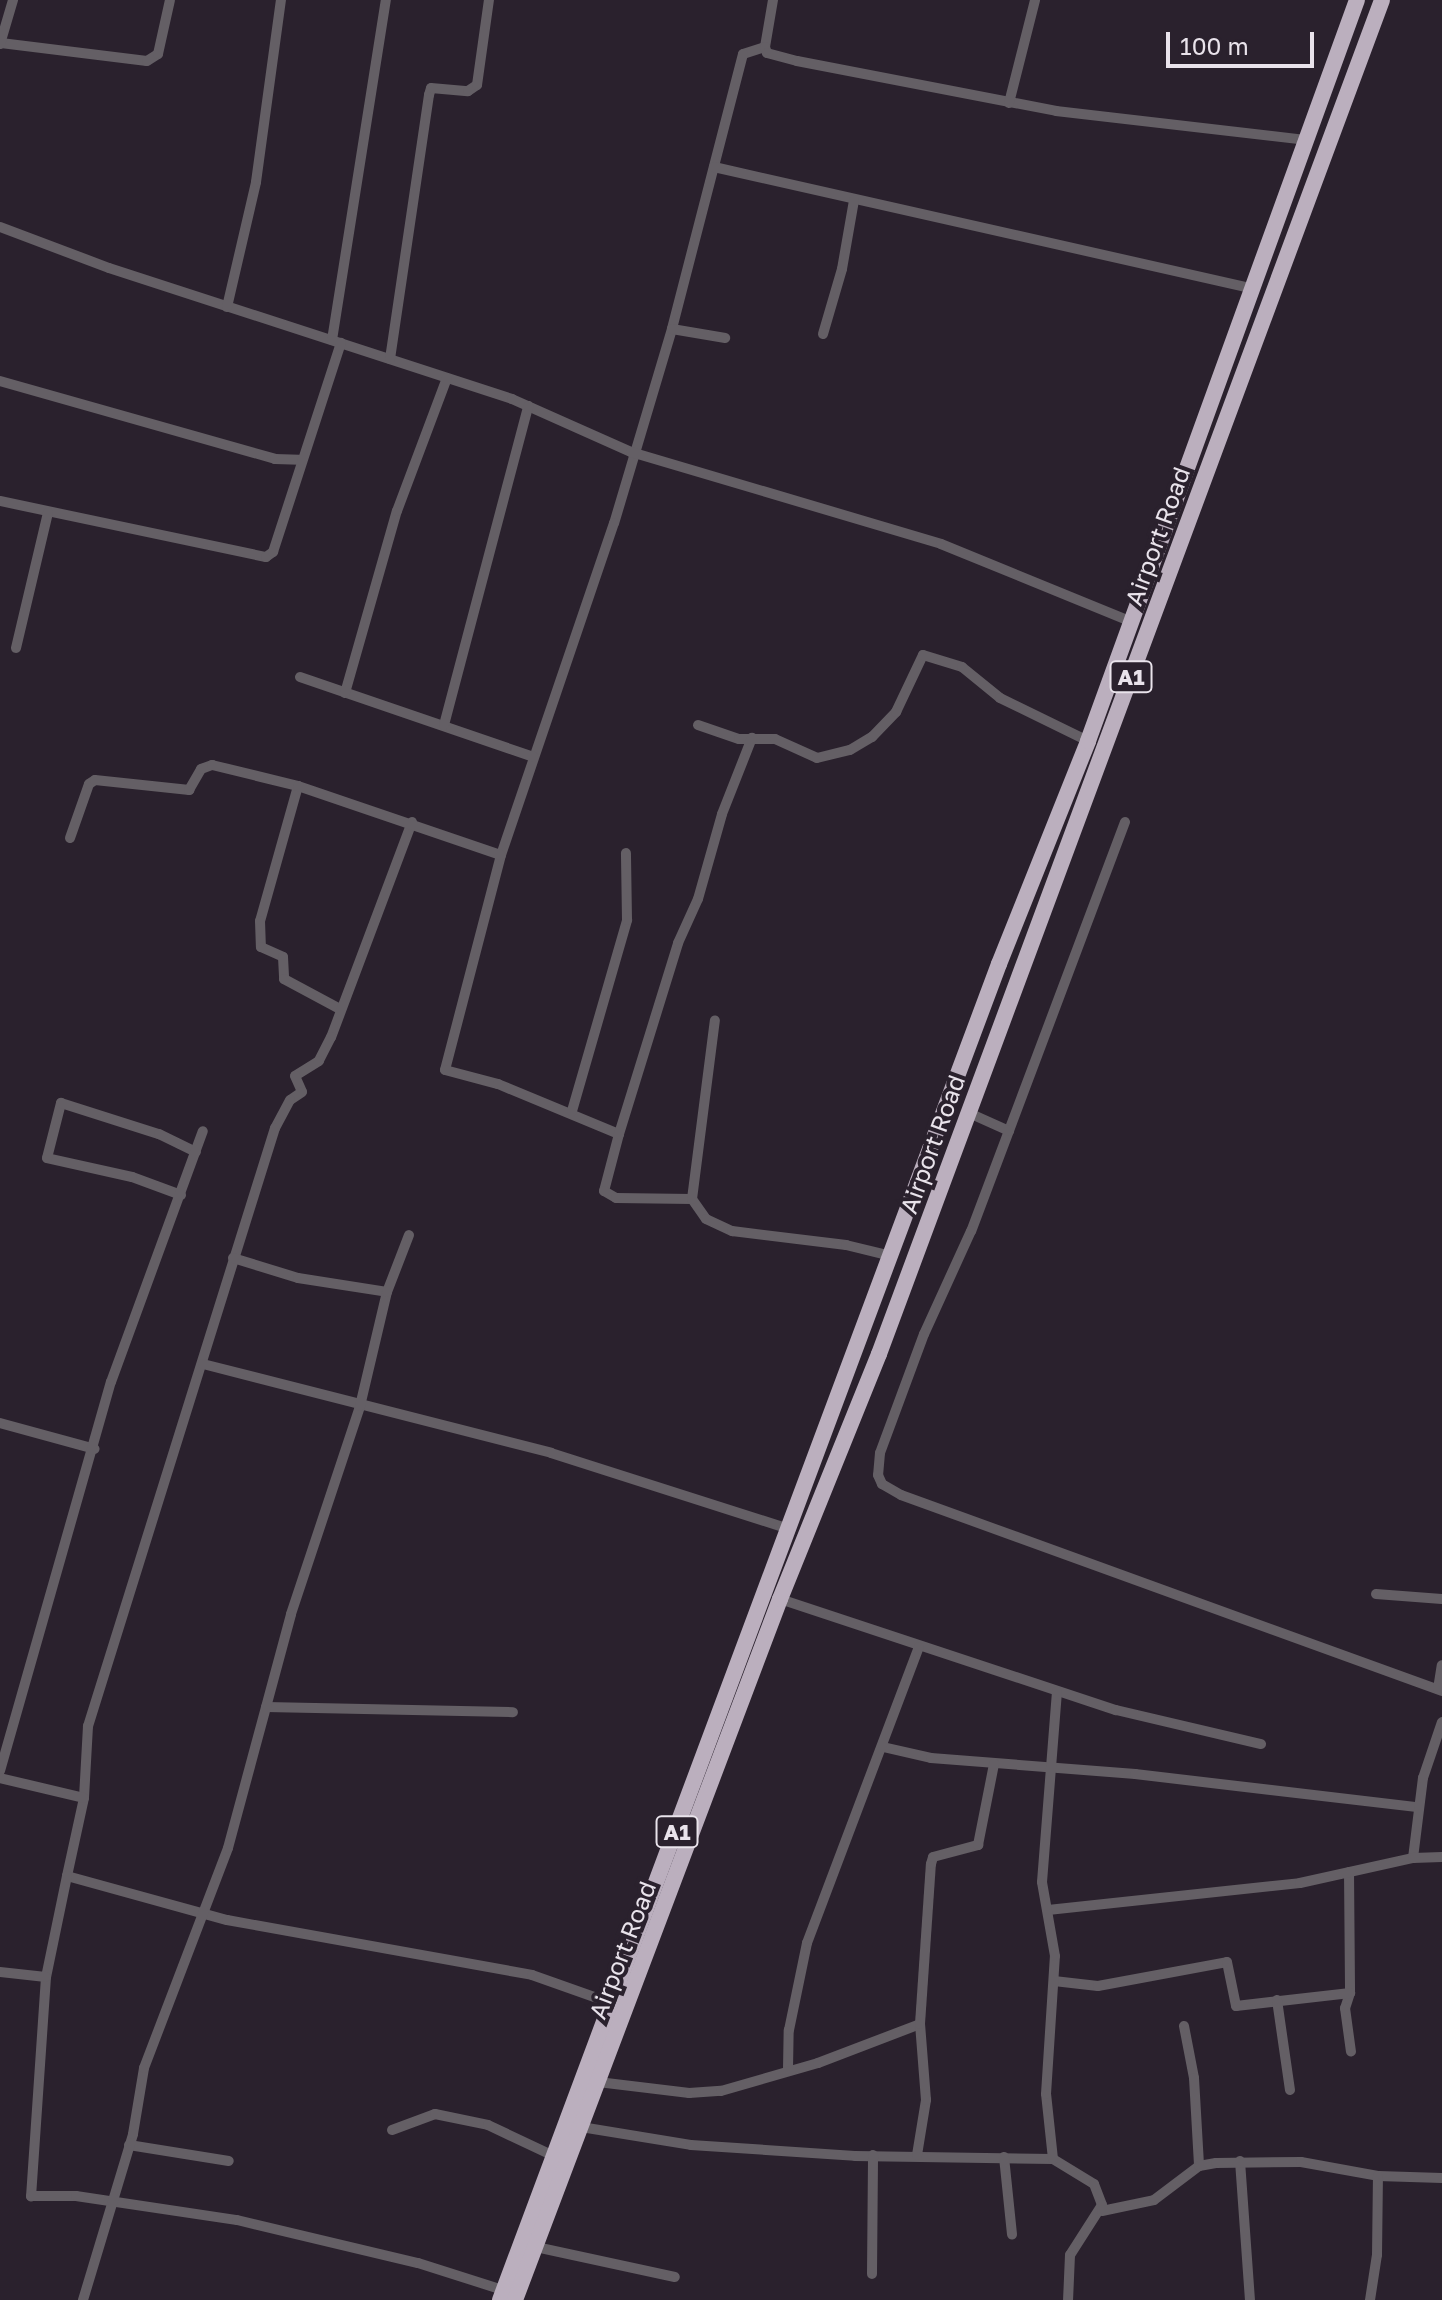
<!DOCTYPE html>
<html>
<head>
<meta charset="utf-8">
<style>
	body { margin:0 }
	#map { position:relative; width:1442px; height:2300px; overflow:hidden; background:#2a212d; font-family:"Golos Text",sans-serif }
	div>[style] { position:absolute }
	.minor>* { height:10px; margin:-5px; padding:0 5px; transform-origin:5px; border-radius:5px; background:#645f65 }
	.highway>* { height:16px; margin:-8px; padding:0 8px; transform-origin:8px; border-radius:8px; background:#bbafbe }
	span { translate:-50% -50%; white-space:nowrap; text-align:center; line-height:1.15; -webkit-text-stroke:8px #2a212d; paint-order:stroke }
	.shield-label span { padding:2px 6px; background:#2a212d; border:2px solid; border-radius:6px; -webkit-text-stroke-width:0 }
	.shield-label { font-size:22px; color:#e9e3eb; font-weight:700 }
	.street-label { font-size:24px; color:#e9e3eb }
	.scale { position:absolute; left:1166px; top:32px; width:148px; height:36px; box-sizing:border-box; border:4px solid #e9e3eb; border-top:0; padding-left:10px; font-size:24px; line-height:28px; white-space:nowrap; color:#e9e3eb; -webkit-text-stroke:6px #2a212d; paint-order:stroke }
</style>
</head>
<body>
<div id="map">
	<div class="minor">
		<div style="left:773px;top:0;width:48px;rotate:99.7deg"></div>
		<div style="left:765px;top:47px;width:23px;rotate:162deg"></div>
		<div style="left:743px;top:54px;width:284px;rotate:104.5deg"></div>
		<div style="left:672px;top:329px;width:202px;rotate:106.6deg"></div>
		<div style="left:614px;top:523px;width:351px;rotate:108.8deg"></div>
		<div style="left:501px;top:855px;width:222px;rotate:104.6deg"></div>
		<div style="left:445px;top:1070px;width:55px;rotate:14.8deg"></div>
		<div style="left:498px;top:1084px;width:131px;rotate:22.5deg"></div>
		<div style="left:619px;top:1134px;width:59px;rotate:104.7deg"></div>
		<div style="left:604px;top:1191px;width:14px;rotate:30deg"></div>
		<div style="left:616px;top:1198px;width:76px;rotate:0.8deg"></div>
		<div style="left:692px;top:1199px;width:24px;rotate:55deg"></div>
		<div style="left:706px;top:1219px;width:29px;rotate:25deg"></div>
		<div style="left:732px;top:1231px;width:115px;rotate:7deg"></div>
		<div style="left:846px;top:1245px;width:46px;rotate:13.7deg"></div>
		<div style="left:1px;top:43px;width:147px;rotate:7deg"></div>
		<div style="left:147px;top:61px;width:13px;rotate:-32deg"></div>
		<div style="left:158px;top:54px;width:55px;rotate:-77.5deg"></div>
		<div style="left:0;top:44px;width:46px;rotate:-73.5deg"></div>
		<div style="left:765px;top:47px;width:6px;rotate:72deg"></div>
		<div style="left:767px;top:53px;width:31px;rotate:15deg"></div>
		<div style="left:797px;top:61px;width:264px;rotate:10.9deg"></div>
		<div style="left:1056px;top:111px;width:251px;rotate:6.6deg"></div>
		<div style="left:1009px;top:103px;width:106px;rotate:-75.8deg"></div>
		<div style="left:714px;top:167px;width:549px;rotate:12.72deg"></div>
		<div style="left:0;top:227px;width:116px;rotate:20.6deg"></div>
		<div style="left:109px;top:268px;width:424px;rotate:18deg"></div>
		<div style="left:512px;top:399px;width:130px;rotate:24deg"></div>
		<div style="left:631px;top:452px;width:323px;rotate:16.5deg"></div>
		<div style="left:941px;top:544px;width:206px;rotate:22.2deg"></div>
		<div style="left:227px;top:307px;width:128px;rotate:-76.9deg"></div>
		<div style="left:256px;top:182px;width:184px;rotate:-82.2deg"></div>
		<div style="left:672px;top:329px;width:54px;rotate:9.6deg"></div>
		<div style="left:823px;top:334px;width:68px;rotate:-73.7deg"></div>
		<div style="left:842px;top:269px;width:70px;rotate:-80.1deg"></div>
		<div style="left:332px;top:340px;width:344px;rotate:-81deg"></div>
		<div style="left:390px;top:359px;width:267px;rotate:-81.6deg"></div>
		<div style="left:429px;top:95px;width:7px;rotate:-74deg"></div>
		<div style="left:431px;top:88px;width:37px;rotate:5deg"></div>
		<div style="left:468px;top:91px;width:11px;rotate:-34deg"></div>
		<div style="left:477px;top:85px;width:86px;rotate:-82deg"></div>
		<div style="left:0;top:381px;width:286px;rotate:15.8deg"></div>
		<div style="left:275px;top:459px;width:24px;rotate:2deg"></div>
		<div style="left:0;top:501px;width:272px;rotate:11.9deg"></div>
		<div style="left:266px;top:557px;width:9px;rotate:-36deg"></div>
		<div style="left:273px;top:552px;width:220px;rotate:-72deg"></div>
		<div style="left:16px;top:648px;width:139px;rotate:-76.7deg"></div>
		<div style="left:300px;top:677px;width:247px;rotate:18.9deg"></div>
		<div style="left:345px;top:693px;width:189px;rotate:-74.1deg"></div>
		<div style="left:397px;top:511px;width:142px;rotate:-69.4deg"></div>
		<div style="left:444px;top:725px;width:330px;rotate:-75.2deg"></div>
		<div style="left:698px;top:725px;width:43px;rotate:18.9deg"></div>
		<div style="left:739px;top:739px;width:36px"></div>
		<div style="left:775px;top:739px;width:46px;rotate:24.3deg"></div>
		<div style="left:817px;top:758px;width:34px;rotate:-14deg"></div>
		<div style="left:850px;top:750px;width:26px;rotate:-31deg"></div>
		<div style="left:872px;top:737px;width:35px;rotate:-46deg"></div>
		<div style="left:896px;top:712px;width:63px;rotate:-64.7deg"></div>
		<div style="left:923px;top:655px;width:41px;rotate:17.1deg"></div>
		<div style="left:962px;top:667px;width:49px;rotate:39.2deg"></div>
		<div style="left:1000px;top:698px;width:98px;rotate:26deg"></div>
		<div style="left:298px;top:786px;width:140px;rotate:105.7deg"></div>
		<div style="left:260px;top:921px;width:26px;rotate:88deg"></div>
		<div style="left:261px;top:947px;width:24px;rotate:24deg"></div>
		<div style="left:283px;top:957px;width:22px;rotate:87deg"></div>
		<div style="left:284px;top:979px;width:64px;rotate:28.2deg"></div>
		<div style="left:412px;top:822px;width:230px;rotate:110.6deg"></div>
		<div style="left:331px;top:1037px;width:27px;rotate:117deg"></div>
		<div style="left:319px;top:1061px;width:28px;rotate:148deg"></div>
		<div style="left:295px;top:1076px;width:17px;rotate:66deg"></div>
		<div style="left:302px;top:1092px;width:14px;rotate:146deg"></div>
		<div style="left:290px;top:1100px;width:32px;rotate:118deg"></div>
		<div style="left:275px;top:1128px;width:627px;rotate:107.36deg"></div>
		<div style="left:88px;top:1726px;width:72px;rotate:93.2deg"></div>
		<div style="left:84px;top:1798px;width:80px;rotate:102.3deg"></div>
		<div style="left:67px;top:1876px;width:166px;rotate:15.4deg"></div>
		<div style="left:227px;top:1920px;width:310px;rotate:10.2deg"></div>
		<div style="left:532px;top:1975px;width:87px;rotate:19.5deg"></div>
		<div style="left:1125px;top:822px;width:437px;rotate:110.6deg"></div>
		<div style="left:971px;top:1231px;width:113px;rotate:114.5deg"></div>
		<div style="left:924px;top:1334px;width:127px;rotate:110.3deg"></div>
		<div style="left:880px;top:1453px;width:22px;rotate:95deg"></div>
		<div style="left:878px;top:1475px;width:10px;rotate:66deg"></div>
		<div style="left:882px;top:1484px;width:22px;rotate:30deg"></div>
		<div style="left:901px;top:1495px;width:575px;rotate:19.92deg"></div>
		<div style="left:70px;top:838px;width:57px;rotate:-70.6deg"></div>
		<div style="left:89px;top:784px;width:7px;rotate:-34deg"></div>
		<div style="left:95px;top:780px;width:95px;rotate:6.1deg"></div>
		<div style="left:189px;top:790px;width:24px;rotate:-60deg"></div>
		<div style="left:201px;top:769px;width:12px;rotate:-20deg"></div>
		<div style="left:212px;top:765px;width:89px;rotate:13.7deg"></div>
		<div style="left:298px;top:786px;width:214px;rotate:18.8deg"></div>
		<div style="left:572px;top:1111px;width:199px;rotate:-73.9deg"></div>
		<div style="left:627px;top:920px;width:67px;rotate:-90.9deg"></div>
		<div style="left:969px;top:1113px;width:44px;rotate:24.2deg"></div>
		<div style="left:619px;top:1134px;width:200px;rotate:-72.8deg"></div>
		<div style="left:678px;top:943px;width:48px;rotate:-65.6deg"></div>
		<div style="left:698px;top:899px;width:88px;rotate:-74.2deg"></div>
		<div style="left:722px;top:814px;width:82px;rotate:-68.5deg"></div>
		<div style="left:181px;top:1195px;width:52px;rotate:-159.8deg"></div>
		<div style="left:132px;top:1177px;width:87px;rotate:-167.4deg"></div>
		<div style="left:47px;top:1158px;width:57px;rotate:-75.7deg"></div>
		<div style="left:61px;top:1103px;width:103px;rotate:17.6deg"></div>
		<div style="left:159px;top:1134px;width:41px;rotate:25.9deg"></div>
		<div style="left:692px;top:1199px;width:180px;rotate:-82.7deg"></div>
		<div style="left:233px;top:1258px;width:68px;rotate:17.1deg"></div>
		<div style="left:298px;top:1278px;width:90px;rotate:8.9deg"></div>
		<div style="left:203px;top:1364px;width:359px;rotate:14.3deg"></div>
		<div style="left:551px;top:1453px;width:250px;rotate:17.7deg"></div>
		<div style="left:0;top:1423px;width:98px;rotate:15.3deg"></div>
		<div style="left:1376px;top:1594px;width:66px;rotate:4.3deg"></div>
		<div style="left:780px;top:1599px;width:354px;rotate:18.3deg"></div>
		<div style="left:1116px;top:1710px;width:149px;rotate:13.2deg"></div>
		<div style="left:1438px;top:1689px;width:24px;rotate:-81deg"></div>
		<div style="left:266px;top:1707px;width:247px;rotate:1.2deg"></div>
		<div style="left:883px;top:1747px;width:49px;rotate:12.9deg"></div>
		<div style="left:931px;top:1758px;width:205px;rotate:4.5deg"></div>
		<div style="left:1135px;top:1774px;width:284px;rotate:6.7deg"></div>
		<div style="left:0;top:1771px;width:405px;rotate:-74.1deg"></div>
		<div style="left:111px;top:1382px;width:267px;rotate:-69.9deg"></div>
		<div style="left:0;top:1778px;width:86px;rotate:13.4deg"></div>
		<div style="left:1413px;top:1858px;width:81px;rotate:-82.9deg"></div>
		<div style="left:1423px;top:1778px;width:59px;rotate:-71.3deg"></div>
		<div style="left:1349px;top:1872px;width:121px;rotate:89.5deg"></div>
		<div style="left:1350px;top:1993px;width:16px;rotate:108deg"></div>
		<div style="left:1345px;top:2008px;width:44px;rotate:82.2deg"></div>
		<div style="left:67px;top:1876px;width:103px;rotate:101.7deg"></div>
		<div style="left:46px;top:1977px;width:220px;rotate:93.9deg"></div>
		<div style="left:31px;top:2196px;width:45px"></div>
		<div style="left:76px;top:2196px;width:163px;rotate:8.5deg"></div>
		<div style="left:237px;top:2220px;width:186px;rotate:13.4deg"></div>
		<div style="left:418px;top:2263px;width:89px;rotate:17.6deg"></div>
		<div style="left:1048px;top:1910px;width:253px;rotate:-6.1deg"></div>
		<div style="left:1300px;top:1883px;width:116px;rotate:-12.5deg"></div>
		<div style="left:1413px;top:1858px;width:29px;rotate:-2deg"></div>
		<div style="left:0;top:1972px;width:46px;rotate:6.2deg"></div>
		<div style="left:1054px;top:1981px;width:44px;rotate:6.5deg"></div>
		<div style="left:1098px;top:1986px;width:131px;rotate:-10.5deg"></div>
		<div style="left:1227px;top:1962px;width:45px;rotate:78.4deg"></div>
		<div style="left:1236px;top:2006px;width:115px;rotate:-6.5deg"></div>
		<div style="left:1277px;top:2000px;width:91px;rotate:81.8deg"></div>
		<div style="left:1184px;top:2026px;width:53px;rotate:79.1deg"></div>
		<div style="left:1194px;top:2078px;width:88px;rotate:86.7deg"></div>
		<div style="left:788px;top:2069px;width:39px;rotate:-89deg"></div>
		<div style="left:789px;top:2030px;width:89px;rotate:-78.3deg"></div>
		<div style="left:807px;top:1943px;width:316px;rotate:-69.3deg"></div>
		<div style="left:598px;top:2082px;width:92px;rotate:6.9deg"></div>
		<div style="left:689px;top:2093px;width:32px;rotate:-4deg"></div>
		<div style="left:721px;top:2091px;width:101px;rotate:-16.1deg"></div>
		<div style="left:818px;top:2063px;width:109px;rotate:-20.9deg"></div>
		<div style="left:581px;top:2127px;width:111px;rotate:9.3deg"></div>
		<div style="left:691px;top:2145px;width:164px;rotate:3.8deg"></div>
		<div style="left:855px;top:2156px;width:198px;rotate:0.9deg"></div>
		<div style="left:1053px;top:2159px;width:48px;rotate:31.4deg"></div>
		<div style="left:1094px;top:2184px;width:22px;rotate:69deg"></div>
		<div style="left:1102px;top:2205px;width:59px;rotate:122.6deg"></div>
		<div style="left:1070px;top:2255px;width:45px;rotate:92.5deg"></div>
		<div style="left:392px;top:2130px;width:46px;rotate:-20.4deg"></div>
		<div style="left:435px;top:2114px;width:54px;rotate:11.7deg"></div>
		<div style="left:488px;top:2125px;width:75px;rotate:25.2deg"></div>
		<div style="left:129px;top:2145px;width:101px;rotate:9.1deg"></div>
		<div style="left:917px;top:2155px;width:56px;rotate:-80.7deg"></div>
		<div style="left:926px;top:2100px;width:76px;rotate:-94.5deg"></div>
		<div style="left:920px;top:2024px;width:160px;rotate:-86.1deg"></div>
		<div style="left:931px;top:1864px;width:7px;rotate:-74deg"></div>
		<div style="left:933px;top:1857px;width:47px;rotate:-14.9deg"></div>
		<div style="left:978px;top:1845px;width:83px;rotate:-78.8deg"></div>
		<div style="left:1004px;top:2157px;width:78px;rotate:84.1deg"></div>
		<div style="left:1053px;top:2159px;width:65px;rotate:-96.1deg"></div>
		<div style="left:1046px;top:2094px;width:138px;rotate:-86.3deg"></div>
		<div style="left:1055px;top:1956px;width:75px;rotate:-100deg"></div>
		<div style="left:1042px;top:1882px;width:191px;rotate:-85.5deg"></div>
		<div style="left:1240px;top:2161px;width:139px;rotate:85.9deg"></div>
		<div style="left:1102px;top:2211px;width:53px;rotate:-11.9deg"></div>
		<div style="left:1154px;top:2200px;width:56px;rotate:-37.1deg"></div>
		<div style="left:1199px;top:2166px;width:17px;rotate:-10deg"></div>
		<div style="left:1216px;top:2163px;width:85px;rotate:-0.7deg"></div>
		<div style="left:1301px;top:2162px;width:78px;rotate:10.3deg"></div>
		<div style="left:1378px;top:2176px;width:64px;rotate:1.8deg"></div>
		<div style="left:536px;top:2247px;width:142px;rotate:12.2deg"></div>
		<div style="left:872px;top:2274px;width:119px;rotate:-89.5deg"></div>
		<div style="left:83px;top:2300px;width:173px;rotate:-73.2deg"></div>
		<div style="left:133px;top:2134px;width:67px;rotate:-80.5deg"></div>
		<div style="left:144px;top:2068px;width:235px;rotate:-69.1deg"></div>
		<div style="left:228px;top:1848px;width:242px;rotate:-74.9deg"></div>
		<div style="left:291px;top:1614px;width:219px;rotate:-71.6deg"></div>
		<div style="left:360px;top:1406px;width:117px;rotate:-76.7deg"></div>
		<div style="left:387px;top:1292px;width:61px;rotate:-68.9deg"></div>
		<div style="left:1370px;top:2300px;width:46px;rotate:-81.2deg"></div>
		<div style="left:1377px;top:2255px;width:79px;rotate:-89.3deg"></div>
	</div>
	<div class="highway">
		<div style="left:500px;top:2300px;width:1426px;rotate:-69.52deg"></div>
		<div style="left:999px;top:964px;width:240px;rotate:-68.2deg"></div>
		<div style="left:1088px;top:741px;width:788px;rotate:-70.05deg"></div>
		<div style="left:515px;top:2300px;width:749px;rotate:-69.29deg"></div>
		<div style="left:780px;top:1599px;width:264px;rotate:-68deg"></div>
		<div style="left:879px;top:1354px;width:1444px;rotate:-69.62deg"></div>
	</div>
	<div class="shield-label">
		<span style="left:1131px;top:677px">A1</span>
		<span style="left:677px;top:1832px">A1</span>
	</div>
	<div class="street-label">
		<span style="left:1157px;top:536px;rotate:-70deg">Airport Road</span>
		<span style="left:932px;top:1144px;rotate:-70deg">Airport Road</span>
		<span style="left:622px;top:1950px;rotate:-69deg">Airport Road</span>
	</div>
	<div class="scale">100 m</div>
</div>
</body>
</html>
